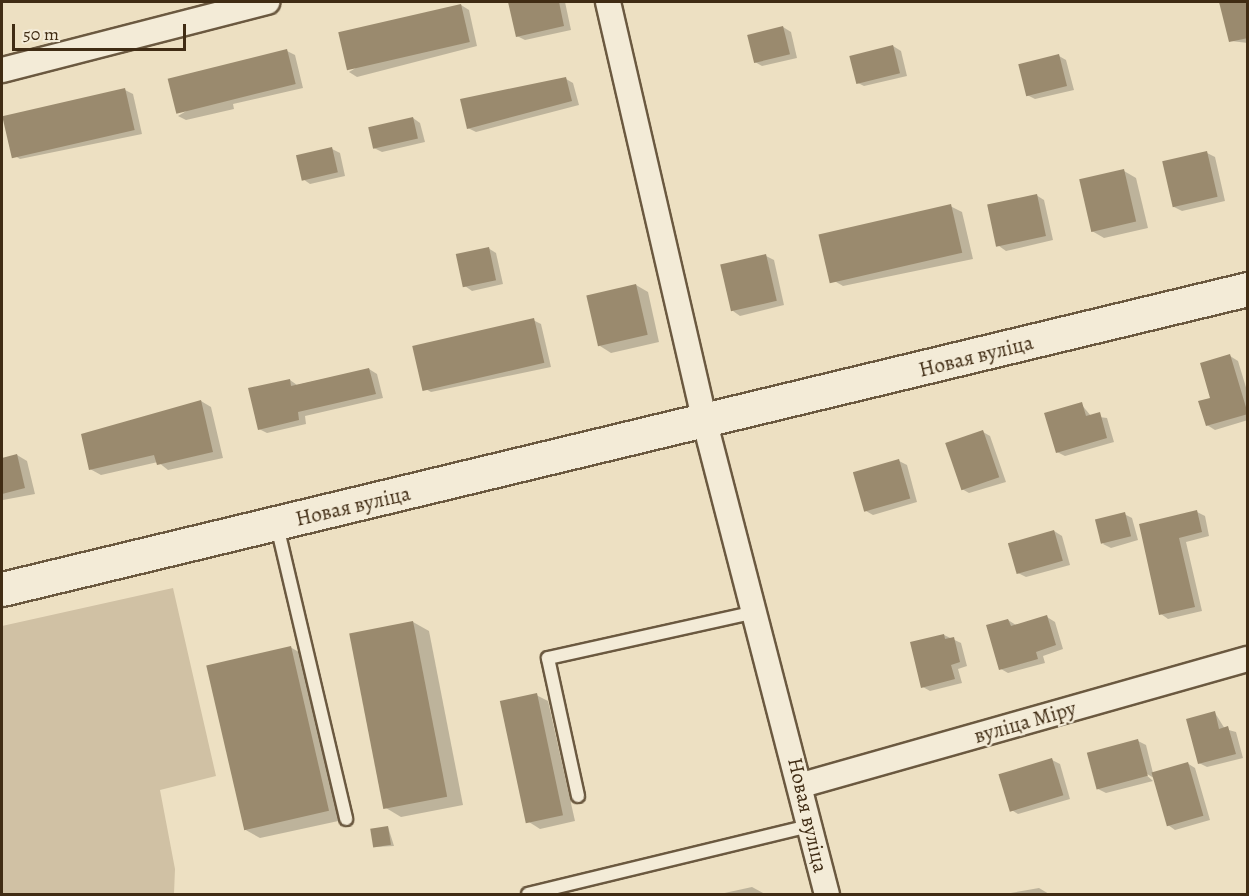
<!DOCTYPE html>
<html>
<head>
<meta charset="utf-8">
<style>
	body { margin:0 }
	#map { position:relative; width:1249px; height:896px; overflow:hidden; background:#ede0c2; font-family:Alegreya,serif }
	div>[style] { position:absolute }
	.green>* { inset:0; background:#d0c1a4 }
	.shadow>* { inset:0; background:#0003 }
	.building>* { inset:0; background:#9a8a6e; transform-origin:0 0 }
	.roads { filter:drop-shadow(2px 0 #6b5940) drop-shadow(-2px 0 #6b5940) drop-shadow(0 2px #6b5940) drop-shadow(0 -2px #6b5940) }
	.lane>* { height:12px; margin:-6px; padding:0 6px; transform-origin:6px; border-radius:6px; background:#f3ebd7 }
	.street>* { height:24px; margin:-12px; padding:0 12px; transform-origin:12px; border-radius:12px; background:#f3ebd7 }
	.secondary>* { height:33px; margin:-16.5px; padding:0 16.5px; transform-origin:16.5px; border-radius:16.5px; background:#f3ebd7 }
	span { translate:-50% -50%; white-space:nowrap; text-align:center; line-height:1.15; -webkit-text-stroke:4.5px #f3ebd7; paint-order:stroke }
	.street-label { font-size:21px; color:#402c14 }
	.frame { position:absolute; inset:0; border:3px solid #402c14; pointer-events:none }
	.scale { position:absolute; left:12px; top:24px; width:174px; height:27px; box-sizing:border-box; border:3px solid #402c14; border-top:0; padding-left:8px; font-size:18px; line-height:21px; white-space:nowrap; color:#402c14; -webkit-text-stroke:4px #f3ebd7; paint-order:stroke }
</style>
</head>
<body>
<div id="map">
	<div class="green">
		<div style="clip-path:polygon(173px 588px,216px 776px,160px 790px,175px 869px,174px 894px,2px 894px,2px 626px)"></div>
	</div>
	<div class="shadow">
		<div style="clip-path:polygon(509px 2px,565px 2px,571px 30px,525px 40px,517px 36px)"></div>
		<div style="clip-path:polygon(1221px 2px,1248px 2px,1248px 43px,1231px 41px)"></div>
		<div style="clip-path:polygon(461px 5px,469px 10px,477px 46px,357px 77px,349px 72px)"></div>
		<div style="clip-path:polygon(783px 27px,791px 32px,797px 58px,762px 66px,755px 62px)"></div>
		<div style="clip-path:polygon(893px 46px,901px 51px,907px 76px,864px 86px,856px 82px)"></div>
		<div style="clip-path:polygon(287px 51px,295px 55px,303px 88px,233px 104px,234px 109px,186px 120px,178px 116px)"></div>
		<div style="clip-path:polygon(1059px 56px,1066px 60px,1074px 90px,1035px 99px,1027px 95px)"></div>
		<div style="clip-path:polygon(566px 79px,573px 83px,579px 105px,476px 132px,468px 128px)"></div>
		<div style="clip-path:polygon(125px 90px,133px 94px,142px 134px,20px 159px,12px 154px)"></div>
		<div style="clip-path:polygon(413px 118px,420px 123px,425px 142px,382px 152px,374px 148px)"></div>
		<div style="clip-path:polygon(332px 149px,340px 153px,345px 176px,310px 184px,303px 179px)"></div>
		<div style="clip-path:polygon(1207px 153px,1215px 157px,1225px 201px,1182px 211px,1174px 207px)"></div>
		<div style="clip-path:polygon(1124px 171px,1136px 178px,1148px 228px,1104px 238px,1092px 231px)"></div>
		<div style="clip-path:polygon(1036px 195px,1044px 200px,1053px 240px,1006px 251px,999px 246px)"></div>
		<div style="clip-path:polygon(950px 206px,962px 212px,973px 259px,843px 286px,831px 279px)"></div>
		<div style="clip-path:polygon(488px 248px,496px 253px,503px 284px,472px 291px,465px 286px)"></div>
		<div style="clip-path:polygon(766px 256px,774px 260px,784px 305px,740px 316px,733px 311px)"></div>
		<div style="clip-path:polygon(636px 285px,648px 292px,659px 342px,611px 353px,600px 346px)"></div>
		<div style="clip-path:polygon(533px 320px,541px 324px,551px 367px,431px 392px,424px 388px)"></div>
		<div style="clip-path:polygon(1230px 356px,1238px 361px,1248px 394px,1248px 420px,1215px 430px,1207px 425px,1212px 399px)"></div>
		<div style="clip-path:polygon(369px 369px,377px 374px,383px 398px,305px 416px,306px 424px,267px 433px,259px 429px,290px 380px,297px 385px)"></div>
		<div style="clip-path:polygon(201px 401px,211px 407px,223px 458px,168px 470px,158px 462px,101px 475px,90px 469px)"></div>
		<div style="clip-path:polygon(1081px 404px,1091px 416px,1107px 418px,1114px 442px,1065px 456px,1057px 452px)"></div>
		<div style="clip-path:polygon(983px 432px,990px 436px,1006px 482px,969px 493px,962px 489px)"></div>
		<div style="clip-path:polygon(17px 455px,27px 461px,35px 494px,3px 500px,2px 459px)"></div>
		<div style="clip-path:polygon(899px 461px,907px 465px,917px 502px,873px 515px,866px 511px)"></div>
		<div style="clip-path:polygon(1197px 512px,1205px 516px,1209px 536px,1186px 542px,1202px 611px,1168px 619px,1161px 614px,1140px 526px)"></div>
		<div style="clip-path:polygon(1124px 514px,1132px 518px,1138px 540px,1111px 548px,1103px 544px)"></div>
		<div style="clip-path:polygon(1054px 531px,1062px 536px,1070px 565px,1026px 577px,1018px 573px)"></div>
		<div style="clip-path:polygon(1047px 617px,1055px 622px,1063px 649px,1043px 656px,1045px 663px,1008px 673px,1001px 669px,1008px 620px,1016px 625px)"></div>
		<div style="clip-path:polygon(413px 622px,429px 631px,463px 805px,401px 817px,386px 808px)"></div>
		<div style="clip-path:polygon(944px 635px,961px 643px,967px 666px,958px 669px,962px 683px,930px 691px,923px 687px)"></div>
		<div style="clip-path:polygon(290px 647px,306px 656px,343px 820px,260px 838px,244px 829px)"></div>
		<div style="clip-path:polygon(536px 695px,548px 701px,575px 821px,540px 829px,529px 822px)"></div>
		<div style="clip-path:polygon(1215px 713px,1225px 729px,1236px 732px,1243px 758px,1207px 767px,1199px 763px)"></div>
		<div style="clip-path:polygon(1138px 741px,1146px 745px,1153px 773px,1187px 763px,1195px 768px,1210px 820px,1175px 830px,1168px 825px,1154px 778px,1142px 771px,1153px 781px,1106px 793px,1098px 789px)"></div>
		<div style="clip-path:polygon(1052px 760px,1060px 764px,1070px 799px,1018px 814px,1010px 809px)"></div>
		<div style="clip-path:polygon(388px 827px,394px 846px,374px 847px)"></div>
		<div style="clip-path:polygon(752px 887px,765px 894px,720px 894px)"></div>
		<div style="clip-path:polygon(1039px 888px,1049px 894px,1005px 894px)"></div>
	</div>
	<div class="building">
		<div style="clip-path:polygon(508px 2px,559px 2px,564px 26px,516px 37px)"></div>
		<div style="clip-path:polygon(1219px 2px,1248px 2px,1248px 38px,1229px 42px)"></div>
		<div style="left:461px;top:4px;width:39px;height:126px;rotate:77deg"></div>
		<div style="left:783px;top:26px;width:29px;height:37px;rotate:76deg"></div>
		<div style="left:893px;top:45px;width:29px;height:45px;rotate:76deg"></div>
		<div style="left:287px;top:49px;width:36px;height:123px;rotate:76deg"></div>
		<div style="left:1059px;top:54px;width:33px;height:42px;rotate:76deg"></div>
		<div style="clip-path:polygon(566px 77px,572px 101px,467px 129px,460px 99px)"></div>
		<div style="left:125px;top:88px;width:43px;height:126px;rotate:77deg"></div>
		<div style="left:413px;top:117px;width:22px;height:46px;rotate:77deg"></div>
		<div style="left:332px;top:147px;width:26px;height:37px;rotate:77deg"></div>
		<div style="left:1207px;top:151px;width:47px;height:46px;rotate:77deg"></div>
		<div style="left:1124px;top:169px;width:54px;height:46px;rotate:77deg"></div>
		<div style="left:1037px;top:194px;width:43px;height:51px;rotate:78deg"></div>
		<div style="left:951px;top:204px;width:50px;height:136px;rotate:77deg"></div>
		<div style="left:489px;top:247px;width:34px;height:34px;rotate:78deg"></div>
		<div style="left:766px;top:254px;width:48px;height:47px;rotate:77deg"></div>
		<div style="left:636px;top:284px;width:52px;height:51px;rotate:77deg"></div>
		<div style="left:534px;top:318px;width:46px;height:125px;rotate:77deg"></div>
		<div style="clip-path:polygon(1230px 354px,1248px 414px,1206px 426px,1198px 401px,1210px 398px,1200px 363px)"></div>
		<div style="clip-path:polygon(369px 368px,376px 394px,298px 412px,299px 420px,258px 430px,248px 388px,290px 379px,291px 386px)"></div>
		<div style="clip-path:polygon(201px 400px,213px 452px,157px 465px,154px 455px,89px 470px,81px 434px)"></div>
		<div style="clip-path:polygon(1082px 402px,1086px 416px,1100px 412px,1107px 438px,1056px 453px,1044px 413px)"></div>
		<div style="left:983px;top:430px;width:50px;height:40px;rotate:71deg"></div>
		<div style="clip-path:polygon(17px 454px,25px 488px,2px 494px,2px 458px)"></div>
		<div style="left:899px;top:459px;width:41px;height:48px;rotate:74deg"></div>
		<div style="clip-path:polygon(1197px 510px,1202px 532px,1179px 538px,1195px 607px,1159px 615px,1139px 524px)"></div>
		<div style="left:1125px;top:512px;width:25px;height:31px;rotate:76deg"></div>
		<div style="left:1054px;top:530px;width:32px;height:48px;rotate:74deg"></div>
		<div style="clip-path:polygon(1047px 615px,1056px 645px,1036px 652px,1038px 659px,999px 670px,986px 625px,1008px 619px,1011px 626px)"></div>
		<div style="left:413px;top:621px;width:179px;height:65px;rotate:79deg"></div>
		<div style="clip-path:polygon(944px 634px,945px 639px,954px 637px,960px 662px,951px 665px,955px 679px,921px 688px,910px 642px)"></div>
		<div style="left:291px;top:646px;width:169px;height:87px;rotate:77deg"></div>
		<div style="left:537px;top:693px;width:125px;height:38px;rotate:78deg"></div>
		<div style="clip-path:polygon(1215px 711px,1219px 729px,1228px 726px,1236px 754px,1198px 764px,1186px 719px)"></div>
		<div style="left:1138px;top:739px;width:38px;height:53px;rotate:75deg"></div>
		<div style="left:1052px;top:758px;width:39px;height:56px;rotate:73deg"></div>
		<div style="left:1188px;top:762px;width:56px;height:38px;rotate:74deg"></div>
		<div style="left:388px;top:826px;width:19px;height:18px;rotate:81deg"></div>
	</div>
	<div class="roads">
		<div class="lane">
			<div style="left:277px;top:526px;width:301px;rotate:76.7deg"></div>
			<div style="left:578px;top:796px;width:141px;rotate:-102.3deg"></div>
			<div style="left:548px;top:658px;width:213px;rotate:-12.5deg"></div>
			<div style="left:528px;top:894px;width:290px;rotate:-13.6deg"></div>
		</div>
		<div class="street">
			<div style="left:608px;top:2px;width:432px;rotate:77deg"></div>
			<div style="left:705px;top:423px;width:487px;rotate:75.5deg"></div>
			<div style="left:2px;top:70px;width:274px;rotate:-14.4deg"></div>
			<div style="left:802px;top:785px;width:463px;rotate:-15.8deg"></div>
		</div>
		<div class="secondary">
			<div style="left:2px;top:589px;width:1282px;rotate:-13.54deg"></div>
		</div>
	</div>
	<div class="street-label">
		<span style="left:976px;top:356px;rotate:-14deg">Новая вуліца</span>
		<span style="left:353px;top:506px;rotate:-13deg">Новая вуліца</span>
		<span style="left:1025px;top:722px;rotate:-16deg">вуліца Міру</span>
		<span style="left:808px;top:815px;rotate:77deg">Новая вуліца</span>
	</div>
	<div class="frame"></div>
	<div class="scale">50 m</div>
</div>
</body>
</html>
